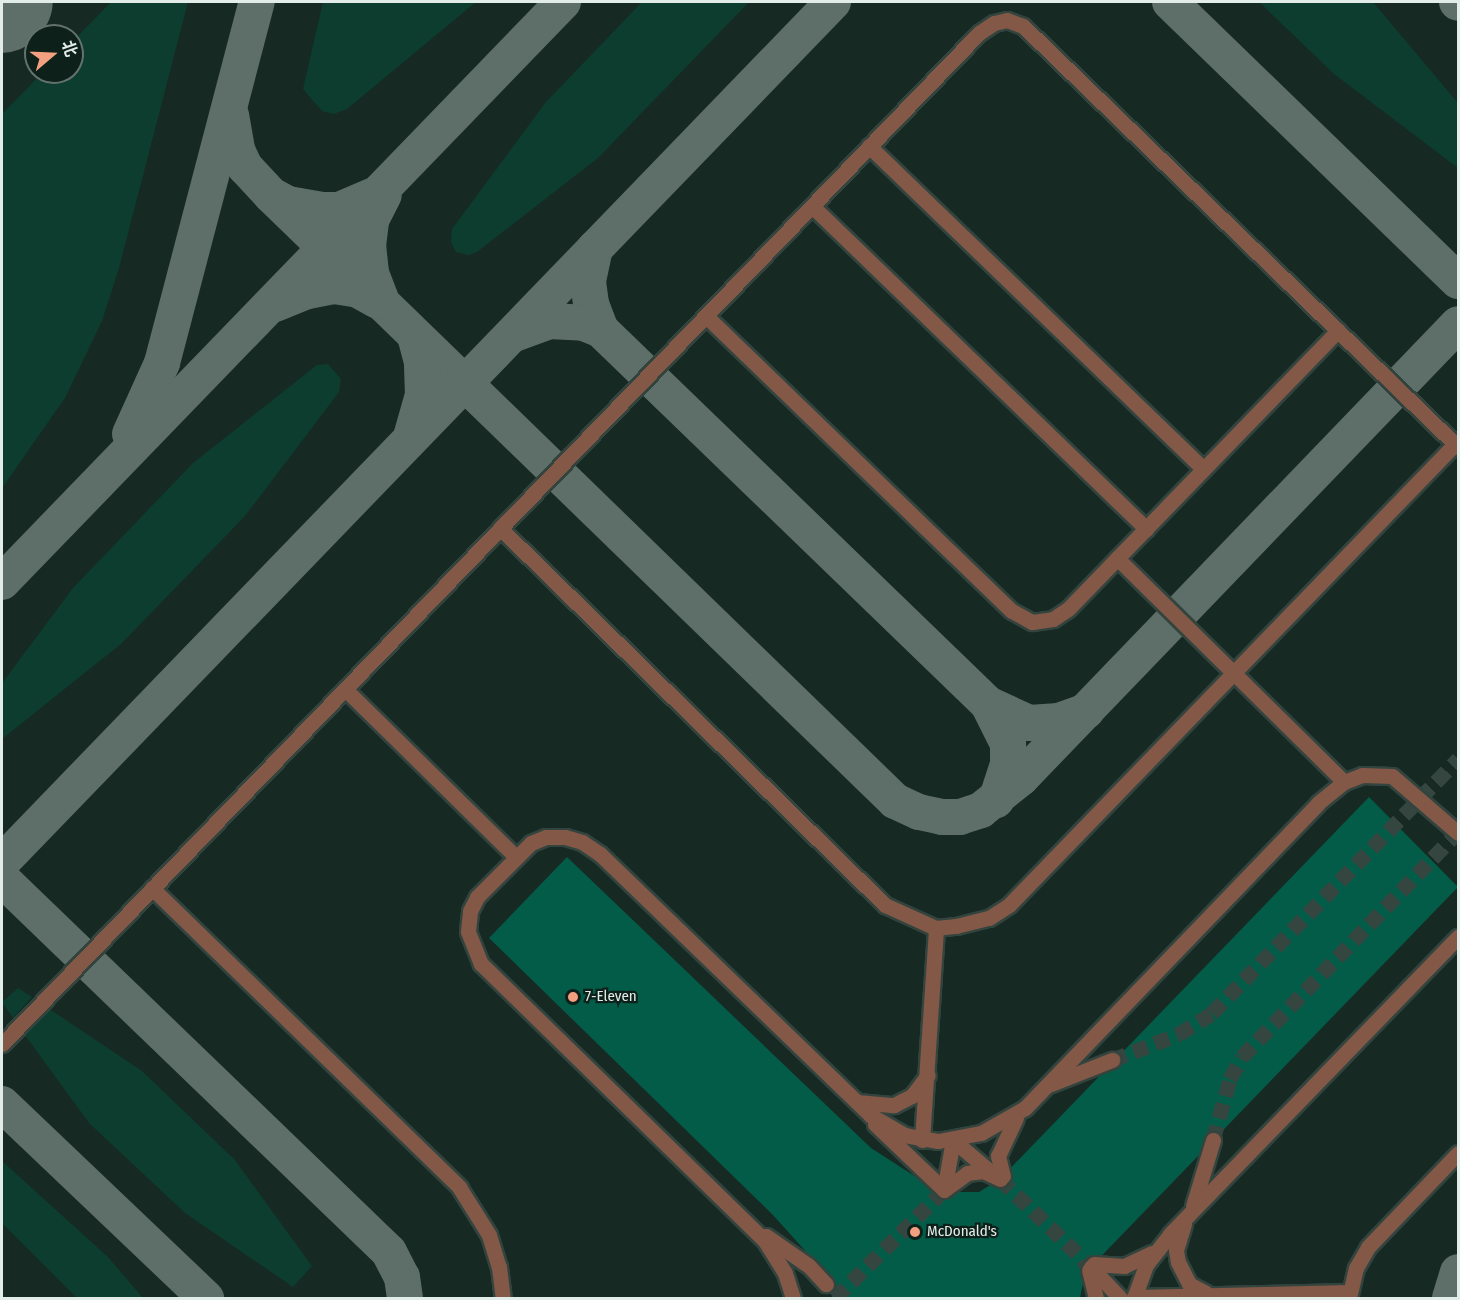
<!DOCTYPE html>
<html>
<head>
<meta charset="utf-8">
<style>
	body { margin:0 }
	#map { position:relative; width:1460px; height:1300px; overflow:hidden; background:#172923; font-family:"Fira Sans Condensed","Noto Sans SC",sans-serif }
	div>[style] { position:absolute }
	.green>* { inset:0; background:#0c3d2f }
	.taxiway>* { height:36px; margin:-18px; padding:0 18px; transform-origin:18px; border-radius:18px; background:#5e6e68 }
	.runway>* { height:90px; margin:-45px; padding:0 45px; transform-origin:45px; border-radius:45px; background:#5e6e68 }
	.building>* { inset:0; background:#035c47 }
	.minor-tunnel>* { height:15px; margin-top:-7.5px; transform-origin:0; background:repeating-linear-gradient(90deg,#354641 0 15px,transparent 0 23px) }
	.roads { filter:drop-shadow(2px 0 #33443f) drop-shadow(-2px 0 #33443f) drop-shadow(0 2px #33443f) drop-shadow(0 -2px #33443f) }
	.minor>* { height:15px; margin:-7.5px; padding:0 7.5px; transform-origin:7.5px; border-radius:7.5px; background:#835846 }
	.dots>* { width:16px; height:16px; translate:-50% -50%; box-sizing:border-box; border:3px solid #0e201a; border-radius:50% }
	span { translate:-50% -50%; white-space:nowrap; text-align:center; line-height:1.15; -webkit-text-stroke:4.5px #0e201a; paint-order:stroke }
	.poi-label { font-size:15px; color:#e2ede9 }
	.left { translate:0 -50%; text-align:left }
	.frame { position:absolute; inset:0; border:3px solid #e2ede9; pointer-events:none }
	.north { position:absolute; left:24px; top:24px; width:60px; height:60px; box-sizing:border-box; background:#0e201a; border:2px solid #63726d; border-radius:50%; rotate:71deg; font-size:16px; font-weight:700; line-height:24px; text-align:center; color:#e2ede9 }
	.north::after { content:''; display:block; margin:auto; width:21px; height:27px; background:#f2a07f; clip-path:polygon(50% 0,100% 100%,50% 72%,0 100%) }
</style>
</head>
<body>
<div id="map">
	<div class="green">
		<div style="clip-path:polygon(111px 2px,188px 2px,119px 268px,102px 321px,65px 398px,2px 488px,2px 114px,43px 72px,72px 72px,72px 42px)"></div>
		<div style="clip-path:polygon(323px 2px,476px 2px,347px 109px,334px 114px,322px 111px,303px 89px)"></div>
		<div style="clip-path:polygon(642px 2px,749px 2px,598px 158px,477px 252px,469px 255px,456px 252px,451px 242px,452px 229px,546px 102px)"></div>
		<div style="clip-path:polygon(1259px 2px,1373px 2px,1458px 103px,1458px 168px,1334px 74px)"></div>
		<div style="clip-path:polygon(328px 364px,341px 379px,339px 392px,245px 516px,121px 644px,2px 739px,2px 683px,73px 588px,193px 463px,317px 365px)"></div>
		<div style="clip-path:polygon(18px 988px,32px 997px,13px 1018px,2px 1002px)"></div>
		<div style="clip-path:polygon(48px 1008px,142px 1071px,235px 1160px,312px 1266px,293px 1287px,185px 1213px,90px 1124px,24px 1034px)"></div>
		<div style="clip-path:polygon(2px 1161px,108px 1257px,143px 1298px,77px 1298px,2px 1223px)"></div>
	</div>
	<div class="taxiway">
		<div style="left:1170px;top:2px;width:401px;rotate:44.1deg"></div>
		<div style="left:1457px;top:2px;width:1px;rotate:45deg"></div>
		<div style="left:231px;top:115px;width:36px;rotate:80deg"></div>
		<div style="left:237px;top:150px;width:19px;rotate:65deg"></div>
		<div style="left:245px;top:167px;width:38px;rotate:47deg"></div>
		<div style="left:271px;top:195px;width:19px;rotate:28deg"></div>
		<div style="left:288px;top:204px;width:35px;rotate:10deg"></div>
		<div style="left:322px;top:210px;width:17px"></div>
		<div style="left:339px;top:210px;width:36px;rotate:-23deg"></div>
		<div style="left:271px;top:195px;width:870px;rotate:44.16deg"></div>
		<div style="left:895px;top:801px;width:26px;rotate:25deg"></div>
		<div style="left:919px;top:812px;width:24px;rotate:12deg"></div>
		<div style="left:942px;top:817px;width:18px"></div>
		<div style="left:960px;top:817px;width:22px;rotate:-18deg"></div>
		<div style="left:981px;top:810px;width:51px;rotate:-38.7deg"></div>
		<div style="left:1021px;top:778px;width:630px;rotate:-46.09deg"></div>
		<div style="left:595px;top:248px;width:35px;rotate:102deg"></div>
		<div style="left:588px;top:282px;width:22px;rotate:82deg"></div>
		<div style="left:591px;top:304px;width:28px;rotate:69deg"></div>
		<div style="left:382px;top:302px;width:31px;rotate:-111deg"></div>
		<div style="left:371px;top:273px;width:27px;rotate:-96deg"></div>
		<div style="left:368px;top:246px;width:26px;rotate:-83deg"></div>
		<div style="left:371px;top:220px;width:28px;rotate:-63deg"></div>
		<div style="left:275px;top:304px;width:35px;rotate:-22deg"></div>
		<div style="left:308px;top:291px;width:26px;rotate:-11deg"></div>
		<div style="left:334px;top:286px;width:24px;rotate:9deg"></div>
		<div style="left:358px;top:290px;width:21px;rotate:29deg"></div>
		<div style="left:514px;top:334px;width:37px;rotate:-20deg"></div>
		<div style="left:549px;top:321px;width:35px;rotate:3deg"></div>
		<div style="left:584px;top:323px;width:18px;rotate:22deg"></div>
		<div style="left:601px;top:330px;width:538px;rotate:44.02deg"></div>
		<div style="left:988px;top:704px;width:45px;rotate:24.9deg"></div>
		<div style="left:1029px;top:723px;width:30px;rotate:-4deg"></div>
		<div style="left:1059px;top:721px;width:29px;rotate:-20deg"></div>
		<div style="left:130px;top:434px;width:78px;rotate:-65.7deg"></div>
		<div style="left:162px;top:363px;width:373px;rotate:-75.3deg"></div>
		<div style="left:411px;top:437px;width:44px;rotate:-74.1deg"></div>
		<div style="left:423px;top:395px;width:33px;rotate:-92deg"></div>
		<div style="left:422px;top:362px;width:27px;rotate:-105deg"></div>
		<div style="left:2px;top:582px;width:807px;rotate:-45.95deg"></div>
		<div style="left:988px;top:704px;width:45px;rotate:63.4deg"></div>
		<div style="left:1008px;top:744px;width:20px;rotate:90deg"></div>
		<div style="left:1008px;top:764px;width:38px;rotate:108deg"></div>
		<div style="left:2px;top:862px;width:1196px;rotate:-45.98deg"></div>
		<div style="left:2px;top:879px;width:537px;rotate:43.94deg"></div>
		<div style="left:389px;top:1252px;width:28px;rotate:63deg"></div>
		<div style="left:402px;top:1277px;width:21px;rotate:82deg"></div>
		<div style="left:2px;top:1104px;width:282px;rotate:43.6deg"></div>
		<div style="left:1450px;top:1298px;width:27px;rotate:-73deg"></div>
	</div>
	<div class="runway">
		<div style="left:2px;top:8px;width:8px;rotate:-45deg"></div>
	</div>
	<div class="building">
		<div style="clip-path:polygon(1369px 797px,1458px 887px,1085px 1273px,1080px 1298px,833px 1298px,809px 1255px,772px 1214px,489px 938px,567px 857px,871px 1148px,930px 1186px,954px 1192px,979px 1192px,1000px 1179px)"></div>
	</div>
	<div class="minor-tunnel">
		<div style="left:1112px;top:1060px;width:72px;rotate:-21.2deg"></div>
		<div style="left:1179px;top:1034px;width:39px;rotate:-32deg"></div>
		<div style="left:1212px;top:1013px;width:354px;rotate:-45.9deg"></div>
		<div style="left:1213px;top:1140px;width:63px;rotate:-74.4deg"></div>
		<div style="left:1230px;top:1079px;width:25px;rotate:-61deg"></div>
		<div style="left:1242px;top:1057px;width:312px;rotate:-46.2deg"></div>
		<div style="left:1000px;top:1179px;width:115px;rotate:43.9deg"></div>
		<div style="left:1083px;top:1259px;width:13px;rotate:61deg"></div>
		<div style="left:835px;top:1298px;width:153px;rotate:-44.7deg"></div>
	</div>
	<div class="roads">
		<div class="minor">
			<div style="left:869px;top:146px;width:465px;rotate:44deg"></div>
			<div style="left:812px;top:206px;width:465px;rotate:44deg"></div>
			<div style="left:706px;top:316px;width:425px;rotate:44deg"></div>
			<div style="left:1012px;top:611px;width:23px;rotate:29deg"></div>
			<div style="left:1032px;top:622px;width:21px;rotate:-8deg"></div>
			<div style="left:1053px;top:619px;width:18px;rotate:-34deg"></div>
			<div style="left:1068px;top:609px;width:388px;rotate:-45.9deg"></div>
			<div style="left:500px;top:528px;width:539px;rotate:44.4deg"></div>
			<div style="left:885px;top:905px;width:56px;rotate:24.3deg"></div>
			<div style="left:936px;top:928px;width:20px;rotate:-6deg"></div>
			<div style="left:956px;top:926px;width:34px;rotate:-14deg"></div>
			<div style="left:989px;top:918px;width:24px;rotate:-33deg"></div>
			<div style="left:1009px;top:905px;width:641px;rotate:-45.95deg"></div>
			<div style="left:1117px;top:558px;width:319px;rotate:44.6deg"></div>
			<div style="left:345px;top:689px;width:240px;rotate:44.5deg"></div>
			<div style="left:152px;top:888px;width:429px;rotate:44.2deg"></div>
			<div style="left:459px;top:1187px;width:57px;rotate:58deg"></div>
			<div style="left:489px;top:1235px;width:34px;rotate:73deg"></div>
			<div style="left:499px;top:1267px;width:31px;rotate:83deg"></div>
			<div style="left:2px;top:1044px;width:1406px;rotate:-45.98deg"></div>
			<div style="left:979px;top:33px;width:18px;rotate:-34deg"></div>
			<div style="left:994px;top:23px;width:13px;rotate:-13deg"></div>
			<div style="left:1007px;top:20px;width:17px;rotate:21deg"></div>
			<div style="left:1023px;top:26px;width:605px;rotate:44.06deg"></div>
			<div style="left:1051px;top:1084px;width:66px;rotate:-21.5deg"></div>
			<div style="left:857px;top:1102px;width:37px;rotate:5deg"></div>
			<div style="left:894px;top:1105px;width:20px;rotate:-27deg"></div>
			<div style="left:912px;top:1096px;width:26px;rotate:-53deg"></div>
			<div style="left:875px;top:1124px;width:95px;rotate:43.7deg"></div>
			<div style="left:922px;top:1140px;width:212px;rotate:-86.2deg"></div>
			<div style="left:953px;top:1140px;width:52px;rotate:40.4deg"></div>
			<div style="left:1003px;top:1176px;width:21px;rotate:-104deg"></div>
			<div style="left:998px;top:1156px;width:42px;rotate:-64.7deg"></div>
			<div style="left:944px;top:1190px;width:29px;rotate:-36deg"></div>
			<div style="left:967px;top:1173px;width:16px;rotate:-7deg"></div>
			<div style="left:983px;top:1171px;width:19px;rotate:25deg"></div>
			<div style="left:944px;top:1190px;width:51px;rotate:-79.8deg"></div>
			<div style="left:1193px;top:1206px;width:69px;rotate:-73.1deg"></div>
			<div style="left:1184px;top:1224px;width:27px;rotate:107deg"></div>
			<div style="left:1176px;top:1250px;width:12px;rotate:81deg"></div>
			<div style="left:1178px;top:1262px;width:25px;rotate:63deg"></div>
			<div style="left:1189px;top:1284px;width:19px;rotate:28deg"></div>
			<div style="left:766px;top:1236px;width:52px;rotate:34.9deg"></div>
			<div style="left:809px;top:1266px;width:25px;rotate:47deg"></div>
			<div style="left:1094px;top:1264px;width:30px;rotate:4deg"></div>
			<div style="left:1124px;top:1266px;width:31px;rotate:-25deg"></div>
			<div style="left:1091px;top:1267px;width:42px;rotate:46.9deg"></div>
			<div style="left:1089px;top:1270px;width:29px;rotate:76deg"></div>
			<div style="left:1134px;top:1297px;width:215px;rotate:-1.3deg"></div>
			<div style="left:793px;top:1298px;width:26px;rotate:-108deg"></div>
			<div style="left:785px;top:1273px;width:38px;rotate:-122deg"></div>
			<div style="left:765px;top:1241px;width:397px;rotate:-135.7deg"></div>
			<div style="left:481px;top:964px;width:35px;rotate:-112deg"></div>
			<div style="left:468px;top:931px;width:20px;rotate:-84deg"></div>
			<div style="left:470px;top:911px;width:16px;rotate:-63deg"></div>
			<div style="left:477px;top:897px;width:76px;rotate:-45deg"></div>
			<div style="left:531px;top:843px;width:16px;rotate:-22deg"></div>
			<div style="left:546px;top:837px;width:19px"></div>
			<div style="left:565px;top:837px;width:18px;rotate:16deg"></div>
			<div style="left:582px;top:842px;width:22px;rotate:34deg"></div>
			<div style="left:600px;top:854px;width:376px;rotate:44deg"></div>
			<div style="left:870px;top:1115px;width:39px;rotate:30deg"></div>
			<div style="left:904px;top:1135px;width:35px;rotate:10deg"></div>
			<div style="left:938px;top:1141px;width:44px;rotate:-10.5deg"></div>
			<div style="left:981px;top:1133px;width:51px;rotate:-29.6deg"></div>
			<div style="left:1025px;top:1108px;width:423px;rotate:-46.1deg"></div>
			<div style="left:1318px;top:803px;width:33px;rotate:-39deg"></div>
			<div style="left:1344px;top:782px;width:19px;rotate:-21deg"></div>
			<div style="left:1362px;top:775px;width:30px;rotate:2deg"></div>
			<div style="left:1392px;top:776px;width:87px;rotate:40.8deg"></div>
			<div style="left:1134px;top:1298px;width:35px;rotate:-70deg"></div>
			<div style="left:1146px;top:1265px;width:39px;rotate:-52deg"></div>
			<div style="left:1170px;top:1234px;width:414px;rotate:-45.9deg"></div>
			<div style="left:1349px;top:1298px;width:31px;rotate:-77deg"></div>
			<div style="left:1356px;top:1268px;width:24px;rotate:-60deg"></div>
			<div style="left:1368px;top:1247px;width:130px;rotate:-46.2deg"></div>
		</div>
	</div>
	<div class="dots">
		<div style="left:573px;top:997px;background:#f2a07f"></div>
		<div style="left:915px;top:1232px;background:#f2a07f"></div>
	</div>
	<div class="poi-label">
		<span class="left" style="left:585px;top:997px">7-Eleven</span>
		<span class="left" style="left:927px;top:1232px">McDonald's</span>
	</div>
	<div class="frame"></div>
	<div class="north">北</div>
</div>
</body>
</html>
